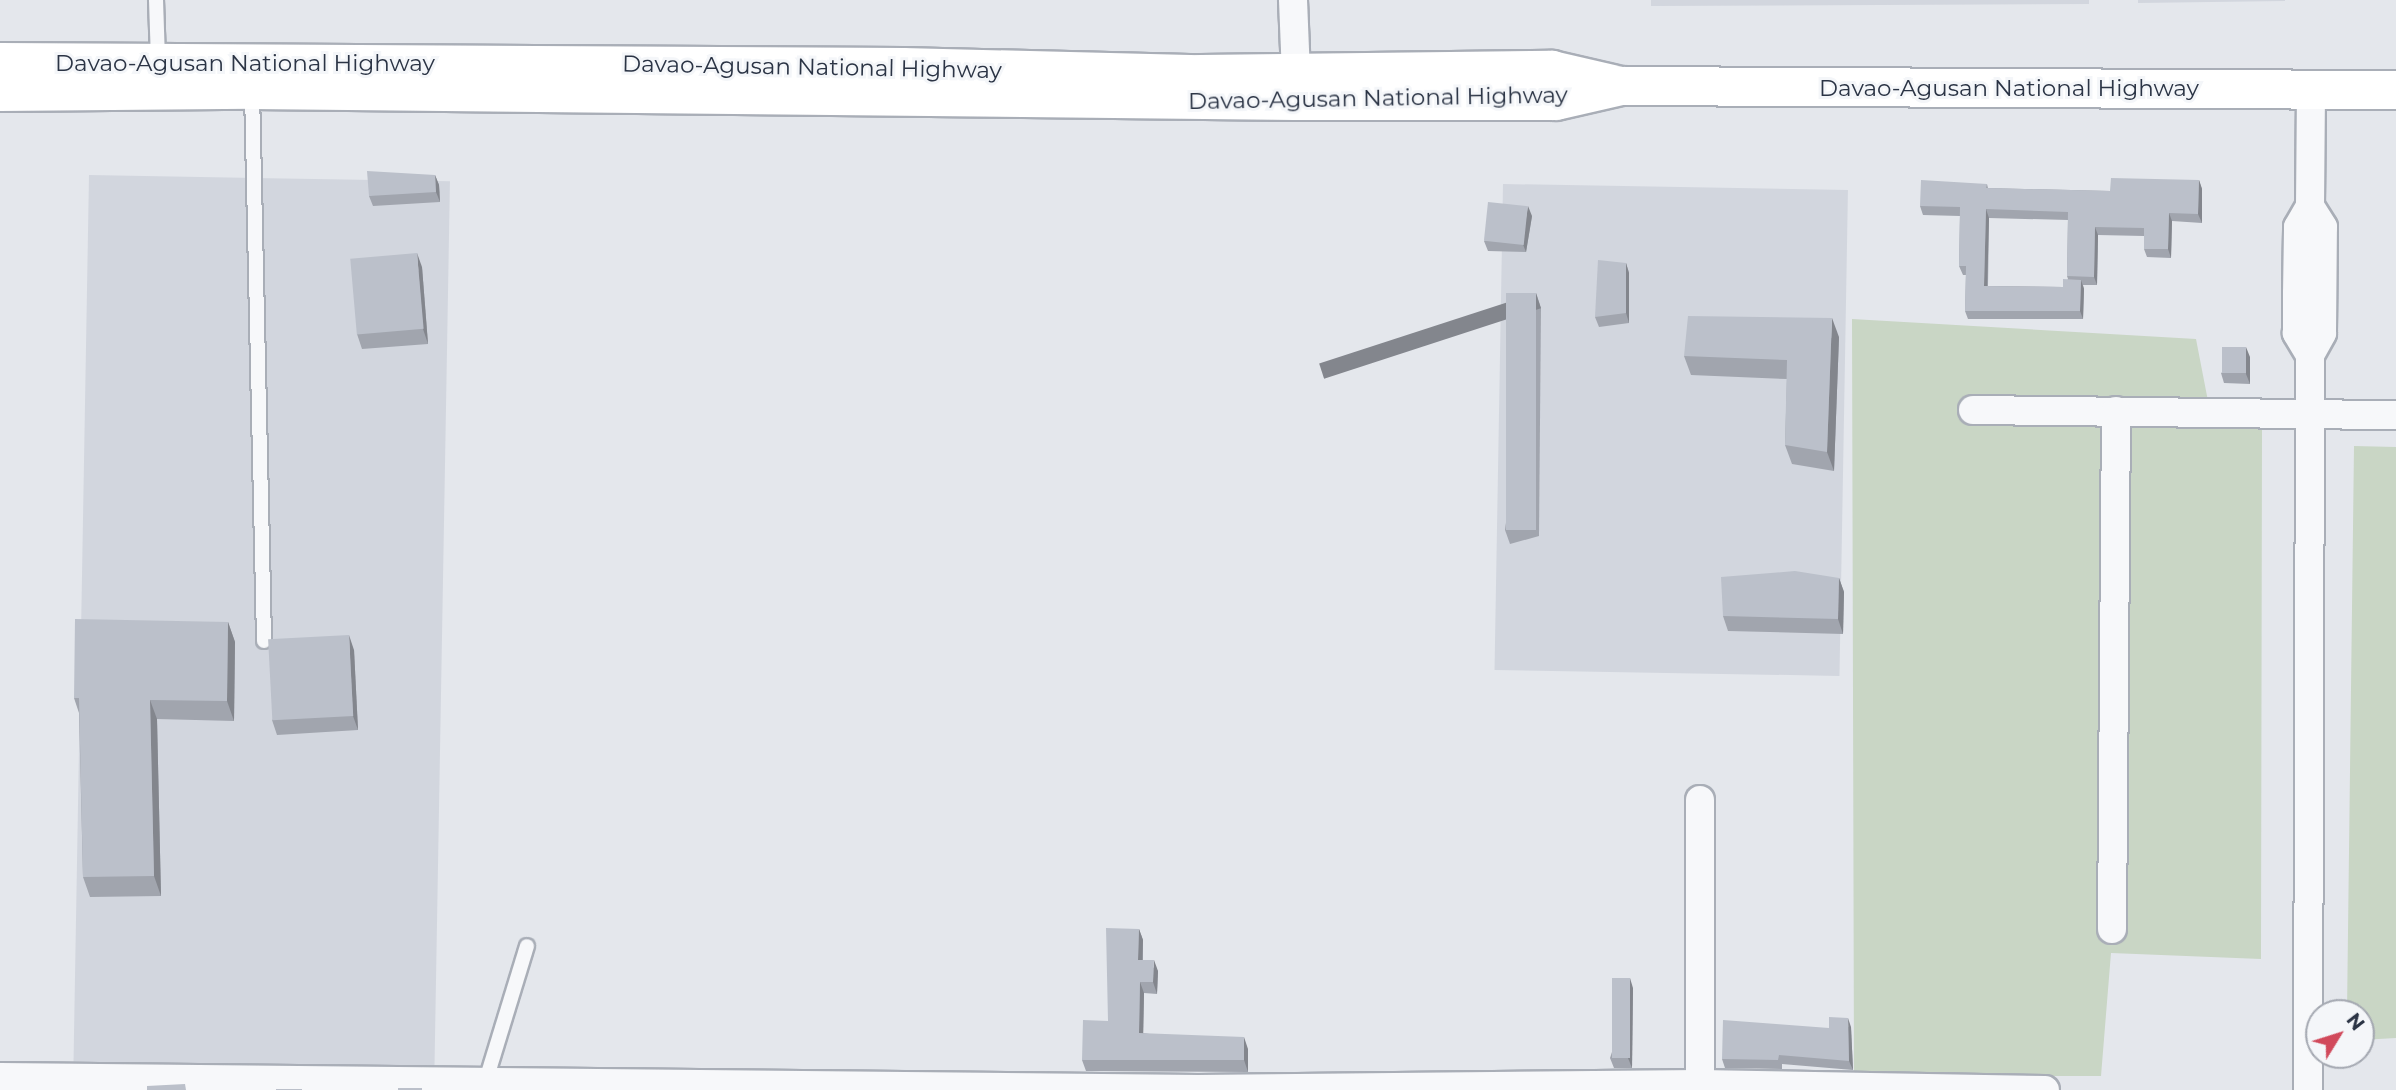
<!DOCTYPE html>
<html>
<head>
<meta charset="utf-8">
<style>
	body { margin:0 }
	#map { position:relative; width:2396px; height:1090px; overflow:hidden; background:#e4e7ec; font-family:Montserrat,sans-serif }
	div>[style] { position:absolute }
	.built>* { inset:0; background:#d2d6de; transform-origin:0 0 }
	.green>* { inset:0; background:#c9d6c5 }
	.roads { filter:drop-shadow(2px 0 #a9aeb7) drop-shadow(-2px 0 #a9aeb7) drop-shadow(0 2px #a9aeb7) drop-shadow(0 -2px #a9aeb7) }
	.service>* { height:14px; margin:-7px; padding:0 7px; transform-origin:7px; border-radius:7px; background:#f7f8fa }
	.minor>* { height:28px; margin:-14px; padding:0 14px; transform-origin:14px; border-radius:14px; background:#f7f8fa }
	.trunk>* { height:38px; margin:-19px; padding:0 19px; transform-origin:19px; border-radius:19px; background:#fff }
	.wall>* { inset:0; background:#a1a5ae }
	.shaded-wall>* { inset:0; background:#83868d; transform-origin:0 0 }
	.building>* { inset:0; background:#bbc0ca; transform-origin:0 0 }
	span { translate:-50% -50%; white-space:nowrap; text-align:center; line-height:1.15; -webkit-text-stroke:6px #f4f6f9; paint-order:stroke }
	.street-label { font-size:23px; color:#2b3445 }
	.north { position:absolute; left:2305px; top:999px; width:70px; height:70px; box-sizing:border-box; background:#f4f6f9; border:2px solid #a4a8b1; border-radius:50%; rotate:52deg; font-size:19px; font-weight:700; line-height:28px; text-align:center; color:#2b3445 }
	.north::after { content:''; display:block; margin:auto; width:24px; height:32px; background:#d1495b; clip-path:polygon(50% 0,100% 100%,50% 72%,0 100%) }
</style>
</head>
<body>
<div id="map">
	<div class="built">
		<div style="clip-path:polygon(1651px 0,2089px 0,2089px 4px,1651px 6px)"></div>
		<div style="clip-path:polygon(2138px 0,2285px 0,2285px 1px,2138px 3px)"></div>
		<div style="left:89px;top:175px;width:361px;height:887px;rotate:1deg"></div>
		<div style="left:1503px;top:184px;width:345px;height:486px;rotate:1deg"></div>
	</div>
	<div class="green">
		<div style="clip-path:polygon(1852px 319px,2196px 339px,2213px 427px,2262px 429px,2261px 959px,2111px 953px,2101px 1076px,1854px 1076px)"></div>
		<div style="clip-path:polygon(2354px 446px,2396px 447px,2396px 1038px,2361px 1040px,2361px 1013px,2347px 1013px)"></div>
	</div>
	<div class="roads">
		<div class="service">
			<div style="left:156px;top:0;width:61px;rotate:88.1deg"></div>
			<div style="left:252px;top:90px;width:551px;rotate:88.75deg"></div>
			<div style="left:486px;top:1080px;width:140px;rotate:-73deg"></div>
		</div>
		<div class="minor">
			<div style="left:1293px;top:0;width:74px;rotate:87.7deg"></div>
			<div style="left:2310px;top:355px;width:26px;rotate:-121deg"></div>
			<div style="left:2297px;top:333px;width:39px;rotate:-90deg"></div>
			<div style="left:2297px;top:294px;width:67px;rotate:-89.1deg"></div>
			<div style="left:2298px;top:227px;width:24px;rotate:-60deg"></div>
			<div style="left:1973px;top:410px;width:423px;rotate:0.7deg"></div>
			<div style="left:2112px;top:929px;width:518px;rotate:-89.56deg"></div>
			<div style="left:0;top:1077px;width:1198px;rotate:0.57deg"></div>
			<div style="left:1198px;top:1089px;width:502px;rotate:-0.57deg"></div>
			<div style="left:1700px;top:1084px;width:345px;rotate:1deg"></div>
			<div style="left:1700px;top:1090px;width:290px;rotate:-90deg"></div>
			<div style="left:2308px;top:1090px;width:735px;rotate:-89.84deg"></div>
			<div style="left:2310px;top:355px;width:25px;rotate:-61deg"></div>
			<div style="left:2322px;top:333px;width:106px;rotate:-89.5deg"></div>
			<div style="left:2323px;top:227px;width:25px;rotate:-122deg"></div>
			<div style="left:2310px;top:206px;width:117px;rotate:-89.5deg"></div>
		</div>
		<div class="trunk">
			<div style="left:0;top:62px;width:903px;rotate:0.32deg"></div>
			<div style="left:903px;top:67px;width:297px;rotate:1.4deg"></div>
			<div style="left:1200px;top:74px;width:352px;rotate:-0.7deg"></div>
			<div style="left:1552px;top:70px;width:62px;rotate:13.1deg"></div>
			<div style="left:0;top:92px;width:252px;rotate:-0.5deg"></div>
			<div style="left:252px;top:90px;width:1043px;rotate:0.6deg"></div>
			<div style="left:1295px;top:101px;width:261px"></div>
			<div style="left:1556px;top:101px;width:67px;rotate:-13deg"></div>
			<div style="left:1621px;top:86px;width:775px;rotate:0.3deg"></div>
		</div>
	</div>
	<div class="wall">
		<div style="clip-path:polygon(435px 175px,439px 185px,440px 202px,373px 206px,369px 196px)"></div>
		<div style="clip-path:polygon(evenodd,2199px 180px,2202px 189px,2202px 223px,2172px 221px,2171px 258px,2147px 257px,2144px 249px,2144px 236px,2098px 235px,2097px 285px,2083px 285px,2084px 289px,2083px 319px,1968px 319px,1965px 311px,1966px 275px,1963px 275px,1959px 266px,1960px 216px,1923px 215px,1920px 206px,1987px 184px,1988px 188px,2110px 191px,2199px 180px,1989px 218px,2068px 220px,2067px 276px,2068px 279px,2063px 287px,1988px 286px,1989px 218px)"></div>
		<div style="clip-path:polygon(1532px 216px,1526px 252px,1488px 251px,1484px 241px)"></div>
		<div style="clip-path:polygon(1626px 263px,1629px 273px,1629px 323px,1599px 327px,1595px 317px)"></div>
		<div style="clip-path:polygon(422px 267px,428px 344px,362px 349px,357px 334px)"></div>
		<div style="clip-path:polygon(1536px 293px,1541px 308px,1539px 536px,1510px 544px,1505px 530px)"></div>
		<div style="clip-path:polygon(1839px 337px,1834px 471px,1792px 464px,1785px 445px,1787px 379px,1691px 375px,1684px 356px)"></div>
		<div style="clip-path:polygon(2250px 357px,2250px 384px,2224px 383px,2221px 373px)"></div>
		<div style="clip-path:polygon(1839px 578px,1844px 592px,1843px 634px,1728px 631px,1723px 616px)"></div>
		<div style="clip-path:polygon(228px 622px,235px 642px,234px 721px,157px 719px,161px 896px,90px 897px,83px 877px,79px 713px,74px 698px)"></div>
		<div style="clip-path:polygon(354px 650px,358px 730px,277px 735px,272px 720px)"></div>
		<div style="clip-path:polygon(1139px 929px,1143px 940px,1143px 960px,1158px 971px,1157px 994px,1144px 993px,1143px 1033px,1248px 1049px,1248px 1072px,1086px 1071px,1082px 1060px,1108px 1021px)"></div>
		<div style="clip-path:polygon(1633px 988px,1632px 1068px,1614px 1068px,1610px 1058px)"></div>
		<div style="clip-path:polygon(1851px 1027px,1853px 1070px,1782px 1064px,1782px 1069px,1725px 1068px,1722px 1059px,1829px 1028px)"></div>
	</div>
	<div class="shaded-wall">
		<div style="clip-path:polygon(435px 175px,439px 185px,440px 202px,436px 192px)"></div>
		<div style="clip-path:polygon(2199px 180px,2202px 189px,2202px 223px,2198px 214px)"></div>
		<div style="clip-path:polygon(1528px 206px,1532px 216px,1526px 252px,1522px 242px)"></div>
		<div style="clip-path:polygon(1986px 209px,1989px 218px,1987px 294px,1984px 286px)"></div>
		<div style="clip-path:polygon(2169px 213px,2172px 221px,2171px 258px,2168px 249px)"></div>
		<div style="clip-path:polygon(2095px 227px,2098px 235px,2097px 285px,2094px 277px)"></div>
		<div style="clip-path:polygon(417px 253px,422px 267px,428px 344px,423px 329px)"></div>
		<div style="clip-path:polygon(1626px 263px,1629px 273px,1629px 323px,1626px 313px)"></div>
		<div style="clip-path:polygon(2081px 280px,2084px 289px,2083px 319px,2080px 311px)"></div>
		<div style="left:1536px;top:293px;width:16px;height:228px;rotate:72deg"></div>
		<div style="clip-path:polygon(1832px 318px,1839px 337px,1834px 471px,1827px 452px)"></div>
		<div style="clip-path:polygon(2246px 347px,2250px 357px,2250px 384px,2246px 374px)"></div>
		<div style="clip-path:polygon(1839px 578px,1844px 592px,1843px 634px,1838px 619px)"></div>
		<div style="clip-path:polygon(228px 622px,235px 642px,234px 721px,227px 701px)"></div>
		<div style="clip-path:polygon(349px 635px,354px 650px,358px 730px,353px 716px)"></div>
		<div style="clip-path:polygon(150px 700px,157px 719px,161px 896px,154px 876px)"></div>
		<div style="clip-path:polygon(1139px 929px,1143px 940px,1142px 971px,1138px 960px)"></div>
		<div style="clip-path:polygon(1154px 960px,1158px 971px,1157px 994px,1153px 982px)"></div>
		<div style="clip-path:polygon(1630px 978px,1633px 988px,1632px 1068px,1628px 1058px)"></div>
		<div style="clip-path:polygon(1140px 982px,1144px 993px,1143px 1045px,1139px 1033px)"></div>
		<div style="clip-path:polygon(1848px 1018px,1851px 1027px,1853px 1070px,1849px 1061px)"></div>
		<div style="clip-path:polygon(1244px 1037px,1248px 1049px,1248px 1072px,1244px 1060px)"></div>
	</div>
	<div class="building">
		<div style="clip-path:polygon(367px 171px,435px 175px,436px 192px,369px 196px)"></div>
		<div style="clip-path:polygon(2111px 178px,2199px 180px,2198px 214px,2169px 213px,2168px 249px,2144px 249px,2144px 228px,2095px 227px,2094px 277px,2067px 276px,2068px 212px,1986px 209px,1984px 286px,2063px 287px,2063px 279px,2081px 280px,2080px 311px,1965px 311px,1966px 266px,1959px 266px,1960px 207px,1920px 206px,1921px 180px,1987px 184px,1986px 188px,2110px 191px)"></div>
		<div style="left:1488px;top:202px;width:40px;height:39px;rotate:6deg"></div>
		<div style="left:417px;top:253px;width:76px;height:67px;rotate:85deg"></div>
		<div style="clip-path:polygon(1598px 260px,1626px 263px,1626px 313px,1595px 317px)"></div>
		<div style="left:1506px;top:293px;width:30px;height:237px"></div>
		<div style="clip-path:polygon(1688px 316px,1832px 318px,1827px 452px,1785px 445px,1787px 360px,1684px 356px)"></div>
		<div style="left:2222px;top:347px;width:24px;height:26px"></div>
		<div style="clip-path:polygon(1795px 571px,1839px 578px,1838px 619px,1723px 616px,1721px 577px)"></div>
		<div style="clip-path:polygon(75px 619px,228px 622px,227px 701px,150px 700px,154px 876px,83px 877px,79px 698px,74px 698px)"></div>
		<div style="left:349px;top:635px;width:81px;height:81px;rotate:87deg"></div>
		<div style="clip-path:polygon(1106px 928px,1139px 929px,1138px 960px,1154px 960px,1153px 982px,1140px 982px,1139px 1033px,1244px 1037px,1244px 1060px,1082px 1060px,1083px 1020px,1108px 1021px)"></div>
		<div style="left:1612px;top:978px;width:18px;height:80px"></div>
		<div style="clip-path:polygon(1829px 1017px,1848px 1018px,1849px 1061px,1779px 1055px,1778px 1060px,1722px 1059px,1723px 1020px,1829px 1028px)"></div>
		<div style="clip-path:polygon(185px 1084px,186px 1090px,147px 1090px,147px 1086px)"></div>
		<div style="left:398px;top:1088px;width:24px;height:2px"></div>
		<div style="left:276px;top:1089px;width:26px;height:1px"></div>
	</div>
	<div class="street-label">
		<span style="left:245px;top:63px">Davao-Agusan National Highway</span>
		<span style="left:812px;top:67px;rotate:1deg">Davao-Agusan National Highway</span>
		<span style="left:2009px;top:88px">Davao-Agusan National Highway</span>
		<span style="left:1378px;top:98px;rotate:-1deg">Davao-Agusan National Highway</span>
	</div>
	<div class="north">N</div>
</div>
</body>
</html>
